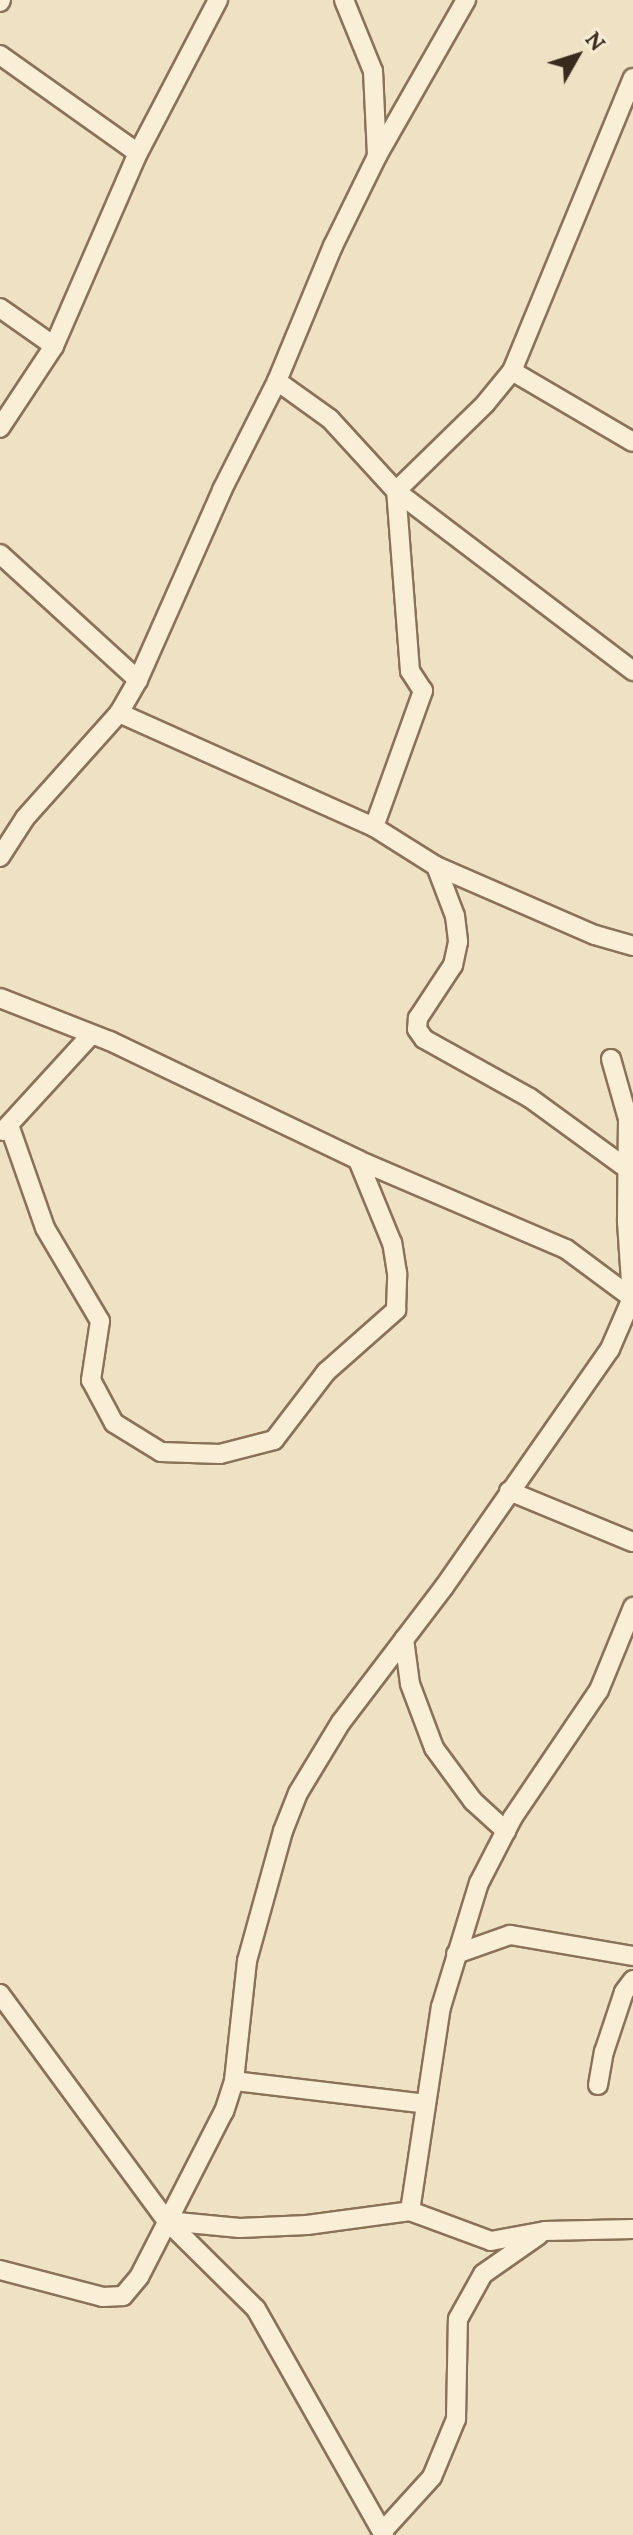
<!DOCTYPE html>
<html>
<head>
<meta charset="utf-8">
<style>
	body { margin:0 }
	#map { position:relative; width:633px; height:2535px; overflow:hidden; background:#efe1c3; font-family:Lora,serif }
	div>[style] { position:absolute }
	.roads { filter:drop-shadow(2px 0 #8a7259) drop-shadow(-2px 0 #8a7259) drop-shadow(0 2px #8a7259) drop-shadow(0 -2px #8a7259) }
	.street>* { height:18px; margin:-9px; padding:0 9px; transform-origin:9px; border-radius:9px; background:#f9eed6 }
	span { translate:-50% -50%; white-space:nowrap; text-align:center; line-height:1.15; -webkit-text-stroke:6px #f6ebd3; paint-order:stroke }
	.north { position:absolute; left:537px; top:16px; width:80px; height:80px; -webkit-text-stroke:6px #f6ebd3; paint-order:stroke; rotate:51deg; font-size:22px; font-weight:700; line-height:32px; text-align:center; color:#392a1e }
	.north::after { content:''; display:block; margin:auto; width:28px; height:36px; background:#392a1e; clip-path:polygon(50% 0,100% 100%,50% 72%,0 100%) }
</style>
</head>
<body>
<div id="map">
	<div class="roads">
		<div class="street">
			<div style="left:344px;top:0;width:77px;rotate:67.8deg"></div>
			<div style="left:373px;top:71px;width:85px;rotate:87.3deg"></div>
			<div style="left:0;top:2px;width:2px;rotate:-63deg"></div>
			<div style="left:0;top:55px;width:169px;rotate:35.4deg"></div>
			<div style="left:0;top:308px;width:66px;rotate:35.1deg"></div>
			<div style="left:54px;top:346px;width:98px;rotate:123.4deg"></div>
			<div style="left:54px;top:346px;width:210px;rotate:-66.5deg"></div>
			<div style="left:138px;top:153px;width:173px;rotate:-62.4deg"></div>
			<div style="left:512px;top:371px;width:140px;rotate:30.4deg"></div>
			<div style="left:277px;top:381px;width:65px;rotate:35.6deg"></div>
			<div style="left:330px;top:419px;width:98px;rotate:47.5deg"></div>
			<div style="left:396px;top:491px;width:298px;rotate:37.2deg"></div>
			<div style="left:0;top:554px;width:187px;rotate:42.4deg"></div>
			<div style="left:119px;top:713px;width:279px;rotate:24.1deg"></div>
			<div style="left:374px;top:827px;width:73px;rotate:32.2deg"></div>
			<div style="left:436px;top:866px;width:173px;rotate:23.5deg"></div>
			<div style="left:595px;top:935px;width:40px;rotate:16deg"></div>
			<div style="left:374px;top:827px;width:145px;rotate:-70.2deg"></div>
			<div style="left:423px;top:691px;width:24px;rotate:-123deg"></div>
			<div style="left:410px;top:671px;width:181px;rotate:-94.4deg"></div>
			<div style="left:396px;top:491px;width:124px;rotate:-44.3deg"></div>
			<div style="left:485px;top:404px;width:43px;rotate:-50.7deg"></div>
			<div style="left:512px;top:371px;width:317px;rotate:-67.6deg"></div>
			<div style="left:0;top:857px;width:46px;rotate:-57.3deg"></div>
			<div style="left:25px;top:818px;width:141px;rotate:-48.2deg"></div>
			<div style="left:119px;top:713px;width:38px;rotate:-60deg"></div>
			<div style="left:138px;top:680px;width:208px;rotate:-66.1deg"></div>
			<div style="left:222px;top:490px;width:122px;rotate:-63.2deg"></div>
			<div style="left:277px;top:381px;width:146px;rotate:-67.5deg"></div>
			<div style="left:333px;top:246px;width:100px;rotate:-63.9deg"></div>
			<div style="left:377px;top:156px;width:180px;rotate:-60.3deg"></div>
			<div style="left:436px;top:866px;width:53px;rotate:69.2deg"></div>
			<div style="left:455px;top:916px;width:26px;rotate:83deg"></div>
			<div style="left:458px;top:942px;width:24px;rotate:102deg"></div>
			<div style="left:453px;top:965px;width:64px;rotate:123.4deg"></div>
			<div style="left:418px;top:1018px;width:11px;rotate:95deg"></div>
			<div style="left:417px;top:1029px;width:12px;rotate:55deg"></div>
			<div style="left:424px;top:1039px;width:121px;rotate:29.1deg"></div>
			<div style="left:530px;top:1098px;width:127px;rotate:36.1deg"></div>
			<div style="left:0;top:998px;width:118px;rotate:21.4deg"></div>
			<div style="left:110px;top:1041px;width:275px;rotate:25.6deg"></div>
			<div style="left:358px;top:1160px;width:226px;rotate:23.2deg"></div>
			<div style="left:566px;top:1249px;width:82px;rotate:36.6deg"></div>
			<div style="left:632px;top:1298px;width:56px;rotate:113.3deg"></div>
			<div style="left:610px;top:1349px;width:290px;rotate:124.9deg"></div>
			<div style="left:444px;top:1587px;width:170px;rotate:127.3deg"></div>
			<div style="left:341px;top:1722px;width:83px;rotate:121.2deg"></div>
			<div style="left:298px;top:1793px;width:41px;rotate:111.5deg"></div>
			<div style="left:283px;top:1831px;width:135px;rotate:105.5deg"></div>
			<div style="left:247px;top:1961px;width:121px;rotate:96.2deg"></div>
			<div style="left:234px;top:2081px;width:32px;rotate:108deg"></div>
			<div style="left:224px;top:2111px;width:186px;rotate:117.1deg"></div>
			<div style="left:139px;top:2277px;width:25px;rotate:130deg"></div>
			<div style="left:123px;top:2296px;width:20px;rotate:177deg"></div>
			<div style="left:103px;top:2297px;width:106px;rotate:-165.3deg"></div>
			<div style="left:611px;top:1059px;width:62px;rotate:74.2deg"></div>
			<div style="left:628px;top:1119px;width:103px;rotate:90.6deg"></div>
			<div style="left:627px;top:1222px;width:76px;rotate:86.2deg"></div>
			<div style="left:9px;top:1125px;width:109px;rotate:70.7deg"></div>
			<div style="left:45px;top:1228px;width:108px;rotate:59.4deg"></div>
			<div style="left:100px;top:1321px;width:60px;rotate:98.7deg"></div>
			<div style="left:91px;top:1380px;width:49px;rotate:61.9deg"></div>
			<div style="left:114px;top:1423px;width:55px;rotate:31.7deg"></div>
			<div style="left:161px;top:1452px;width:59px;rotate:1.9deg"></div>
			<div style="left:220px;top:1454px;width:56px;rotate:-14.5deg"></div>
			<div style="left:274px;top:1440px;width:86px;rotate:-52.6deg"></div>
			<div style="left:326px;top:1372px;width:94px;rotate:-41.5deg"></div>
			<div style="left:396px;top:1310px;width:37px;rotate:-88deg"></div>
			<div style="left:397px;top:1273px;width:30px;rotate:-99deg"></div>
			<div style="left:392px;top:1243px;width:90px;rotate:-112.3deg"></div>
			<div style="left:3px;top:1131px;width:129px;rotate:-47.5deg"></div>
			<div style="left:509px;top:1491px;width:134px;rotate:22.4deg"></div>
			<div style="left:404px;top:1639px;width:45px;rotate:82.4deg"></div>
			<div style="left:410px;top:1684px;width:68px;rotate:69.4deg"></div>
			<div style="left:434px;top:1748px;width:66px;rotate:53.7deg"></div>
			<div style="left:473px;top:1801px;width:45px;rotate:42.3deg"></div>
			<div style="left:456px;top:1954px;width:57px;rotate:-19.4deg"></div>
			<div style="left:510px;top:1935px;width:125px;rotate:9.7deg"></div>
			<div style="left:0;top:1994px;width:282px;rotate:53.7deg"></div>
			<div style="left:167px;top:2221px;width:125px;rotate:44.7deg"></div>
			<div style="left:256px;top:2309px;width:260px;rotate:60.5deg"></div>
			<div style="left:234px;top:2081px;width:193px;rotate:6.8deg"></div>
			<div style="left:598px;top:2085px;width:34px;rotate:-80deg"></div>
			<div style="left:604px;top:2052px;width:63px;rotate:-71.6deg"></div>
			<div style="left:624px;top:1992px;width:15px;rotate:-53deg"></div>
			<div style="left:410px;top:2211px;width:206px;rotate:-81.4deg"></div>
			<div style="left:441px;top:2007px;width:130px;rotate:-73deg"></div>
			<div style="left:479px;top:1883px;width:74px;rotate:-62.7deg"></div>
			<div style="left:513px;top:1817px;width:153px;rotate:-55.9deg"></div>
			<div style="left:599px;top:1690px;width:90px;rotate:-67.7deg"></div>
			<div style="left:167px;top:2221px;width:73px;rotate:5.5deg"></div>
			<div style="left:240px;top:2228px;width:67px;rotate:-2.6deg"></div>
			<div style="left:307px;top:2225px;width:104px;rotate:-7.7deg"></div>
			<div style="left:410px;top:2211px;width:86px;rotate:20.3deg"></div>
			<div style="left:491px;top:2241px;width:55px;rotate:-10.5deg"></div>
			<div style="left:545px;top:2231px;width:88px;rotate:-1.3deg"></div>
			<div style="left:382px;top:2532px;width:74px;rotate:-47.7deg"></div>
			<div style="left:432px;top:2477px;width:63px;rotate:-67.5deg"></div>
			<div style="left:456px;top:2419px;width:100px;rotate:-88.9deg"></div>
			<div style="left:458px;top:2319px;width:51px;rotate:-60.9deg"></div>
			<div style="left:483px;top:2274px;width:68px;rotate:-34.9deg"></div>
		</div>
	</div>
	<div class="north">N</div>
</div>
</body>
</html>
